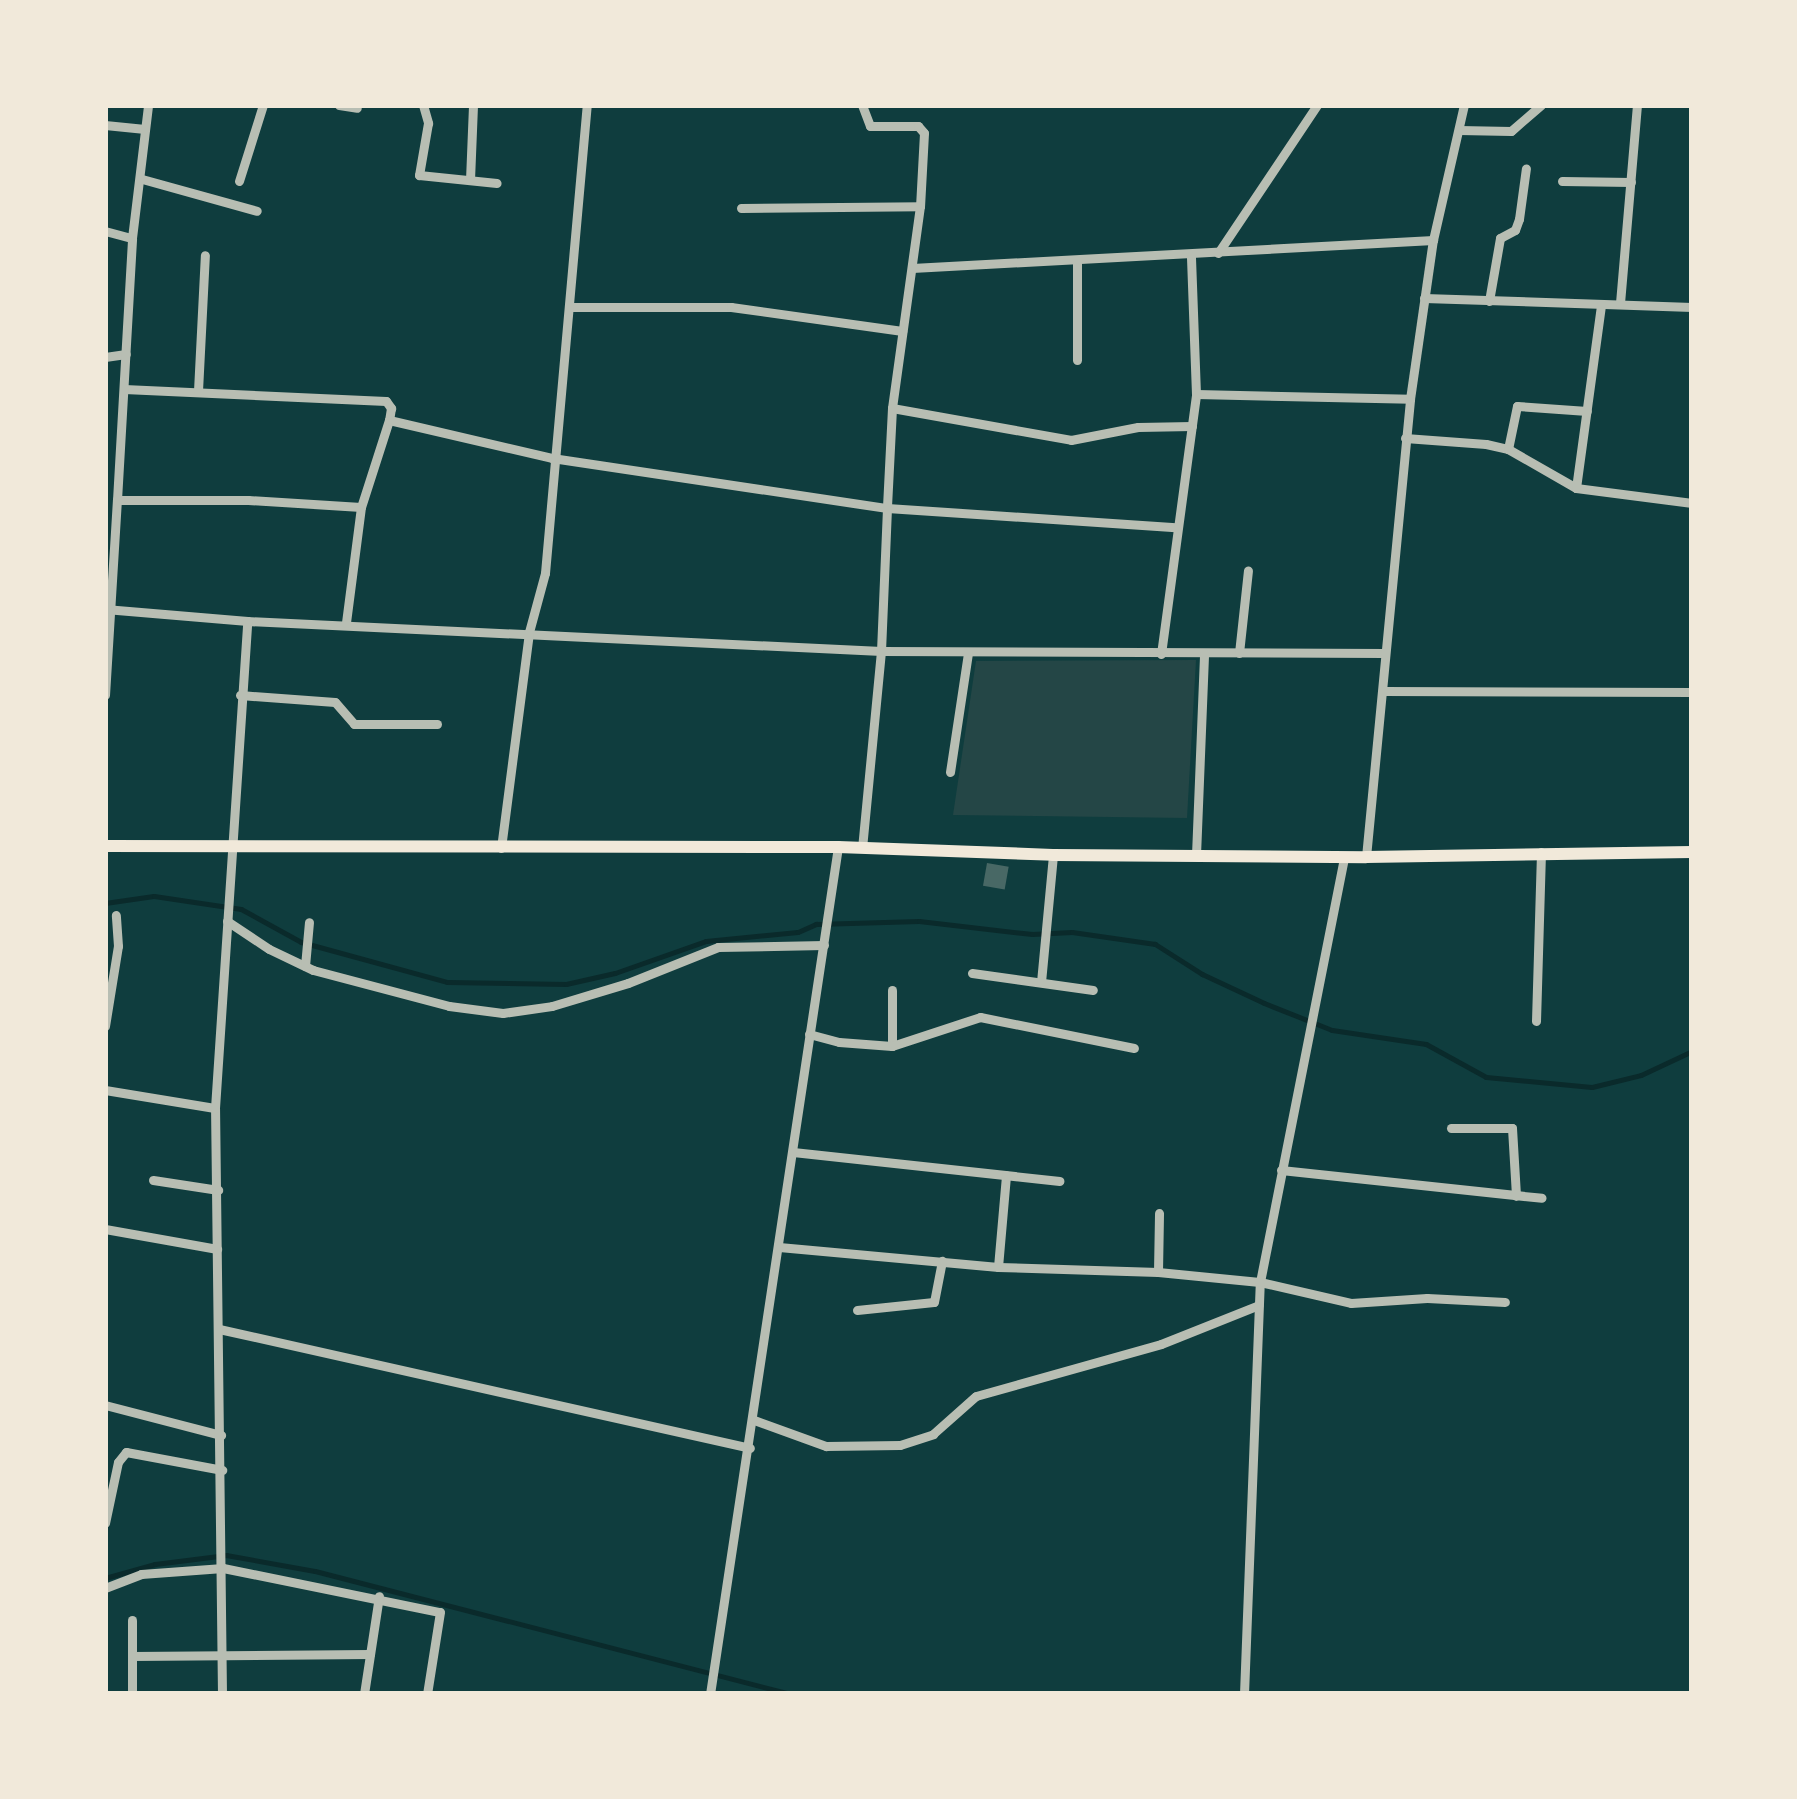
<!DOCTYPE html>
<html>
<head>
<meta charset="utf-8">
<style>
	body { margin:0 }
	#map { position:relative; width:1797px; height:1799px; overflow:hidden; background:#0f3d3e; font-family:"Times New Roman",serif }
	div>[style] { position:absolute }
	.green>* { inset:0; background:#244646 }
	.stream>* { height:5px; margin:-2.5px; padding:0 2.5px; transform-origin:2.5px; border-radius:2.5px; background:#0a2a2b }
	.building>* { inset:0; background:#486865; transform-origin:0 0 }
	.minor>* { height:9px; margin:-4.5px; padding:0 4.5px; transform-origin:4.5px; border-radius:4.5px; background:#b8beb3 }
	.secondary>* { height:12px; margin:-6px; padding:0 6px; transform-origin:6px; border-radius:6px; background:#f1e9da }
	span { translate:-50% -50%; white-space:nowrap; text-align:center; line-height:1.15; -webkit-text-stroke:10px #f1e9da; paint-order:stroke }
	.frame { position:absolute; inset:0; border:108px solid #f1e9da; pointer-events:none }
</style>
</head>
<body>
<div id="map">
	<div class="green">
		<div style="clip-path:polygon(1196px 660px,1187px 818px,953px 815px,976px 661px)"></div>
	</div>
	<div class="stream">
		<div style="left:105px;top:903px;width:49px;rotate:-8.1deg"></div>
		<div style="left:154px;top:896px;width:88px;rotate:8.5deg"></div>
		<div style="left:241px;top:909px;width:68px;rotate:28.8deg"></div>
		<div style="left:301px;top:942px;width:151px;rotate:15.3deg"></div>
		<div style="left:447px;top:982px;width:119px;rotate:1deg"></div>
		<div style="left:566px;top:984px;width:50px;rotate:-12.7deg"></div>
		<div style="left:615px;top:973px;width:96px;rotate:-19.4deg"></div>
		<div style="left:706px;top:941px;width:92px;rotate:-5.6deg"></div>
		<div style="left:798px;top:932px;width:20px;rotate:-24deg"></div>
		<div style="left:816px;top:924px;width:103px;rotate:-1.7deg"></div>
		<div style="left:919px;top:921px;width:114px;rotate:6.6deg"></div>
		<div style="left:1032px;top:934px;width:40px;rotate:-2.9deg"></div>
		<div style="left:1072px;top:932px;width:84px;rotate:8.2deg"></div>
		<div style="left:1155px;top:944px;width:56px;rotate:32.6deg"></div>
		<div style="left:1202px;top:974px;width:68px;rotate:25.1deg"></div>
		<div style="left:1264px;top:1003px;width:73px;rotate:21.7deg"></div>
		<div style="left:1332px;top:1030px;width:95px;rotate:8.5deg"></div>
		<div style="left:1426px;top:1044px;width:68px;rotate:28.8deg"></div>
		<div style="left:1486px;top:1077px;width:106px;rotate:5.4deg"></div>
		<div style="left:1592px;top:1087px;width:50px;rotate:-13.8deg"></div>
		<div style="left:1641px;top:1075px;width:56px;rotate:-25.2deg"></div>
		<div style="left:105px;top:1578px;width:52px;rotate:-15.6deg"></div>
		<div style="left:155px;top:1564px;width:72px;rotate:-7.2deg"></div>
		<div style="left:226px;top:1555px;width:90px;rotate:10.2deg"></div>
		<div style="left:315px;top:1571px;width:493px;rotate:14.5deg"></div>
	</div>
	<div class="building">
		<div style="left:987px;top:863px;width:22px;height:23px;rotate:10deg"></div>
	</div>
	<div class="minor">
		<div style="left:339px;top:105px;width:18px;rotate:9deg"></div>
		<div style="left:423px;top:105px;width:19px;rotate:74deg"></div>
		<div style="left:428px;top:123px;width:53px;rotate:99.8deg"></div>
		<div style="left:419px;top:175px;width:78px;rotate:5.9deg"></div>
		<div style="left:862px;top:105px;width:22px;rotate:69deg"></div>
		<div style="left:870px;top:126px;width:48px"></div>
		<div style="left:918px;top:126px;width:9px;rotate:49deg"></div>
		<div style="left:924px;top:133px;width:73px;rotate:93.1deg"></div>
		<div style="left:920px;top:206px;width:204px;rotate:97.9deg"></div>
		<div style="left:892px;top:408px;width:100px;rotate:92.9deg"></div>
		<div style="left:887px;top:508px;width:289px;rotate:3.8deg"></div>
		<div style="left:105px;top:125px;width:40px;rotate:5.7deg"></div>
		<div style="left:1459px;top:130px;width:52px;rotate:1.1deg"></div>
		<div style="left:1511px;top:131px;width:40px;rotate:-41deg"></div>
		<div style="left:142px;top:179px;width:119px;rotate:15.5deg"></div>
		<div style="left:470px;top:180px;width:75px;rotate:-87.7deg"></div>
		<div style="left:239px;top:181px;width:80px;rotate:-72.5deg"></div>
		<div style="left:1562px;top:181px;width:69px;rotate:0.8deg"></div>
		<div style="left:741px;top:208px;width:179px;rotate:-0.6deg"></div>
		<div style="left:105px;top:231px;width:28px;rotate:15deg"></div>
		<div style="left:1218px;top:253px;width:178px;rotate:-56.2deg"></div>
		<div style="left:1077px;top:261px;width:99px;rotate:90deg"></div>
		<div style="left:912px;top:268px;width:522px;rotate:-3.08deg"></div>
		<div style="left:1424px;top:298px;width:268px;rotate:1.9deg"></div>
		<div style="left:1489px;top:301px;width:64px;rotate:-80.1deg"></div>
		<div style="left:1500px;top:238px;width:17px;rotate:-28deg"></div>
		<div style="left:1515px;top:230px;width:12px;rotate:-70deg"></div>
		<div style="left:1519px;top:219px;width:51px;rotate:-82.2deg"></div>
		<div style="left:1620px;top:303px;width:199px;rotate:-85.1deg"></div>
		<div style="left:571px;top:307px;width:160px"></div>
		<div style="left:731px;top:307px;width:173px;rotate:8deg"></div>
		<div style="left:105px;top:357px;width:21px;rotate:-8deg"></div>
		<div style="left:124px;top:389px;width:262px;rotate:2.6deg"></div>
		<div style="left:386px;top:401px;width:9px;rotate:54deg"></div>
		<div style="left:391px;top:408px;width:12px;rotate:99deg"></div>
		<div style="left:389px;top:420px;width:91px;rotate:107.8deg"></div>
		<div style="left:198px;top:391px;width:136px;rotate:-87.1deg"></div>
		<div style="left:1196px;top:394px;width:214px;rotate:1.3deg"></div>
		<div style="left:892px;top:408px;width:182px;rotate:10.1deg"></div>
		<div style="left:1071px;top:440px;width:68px;rotate:-11deg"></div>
		<div style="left:1138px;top:427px;width:54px;rotate:-1.1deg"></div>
		<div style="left:389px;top:420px;width:167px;rotate:13.1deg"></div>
		<div style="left:552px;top:458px;width:339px;rotate:8.5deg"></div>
		<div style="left:887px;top:508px;width:143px;rotate:92.4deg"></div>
		<div style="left:881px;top:651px;width:198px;rotate:95.5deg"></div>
		<div style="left:1405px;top:438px;width:81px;rotate:4.2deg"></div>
		<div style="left:1486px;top:444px;width:23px;rotate:13deg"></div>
		<div style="left:1508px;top:449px;width:78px;rotate:29.8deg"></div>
		<div style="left:1576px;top:488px;width:117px;rotate:7.4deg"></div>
		<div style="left:1508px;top:449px;width:44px;rotate:-78.2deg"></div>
		<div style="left:1517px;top:406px;width:70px;rotate:4.1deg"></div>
		<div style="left:1576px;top:488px;width:185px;rotate:-82.2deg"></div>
		<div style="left:117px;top:500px;width:262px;rotate:-86.7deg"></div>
		<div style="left:132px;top:238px;width:134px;rotate:-83.1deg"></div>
		<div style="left:105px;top:609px;width:143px;rotate:4.8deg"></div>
		<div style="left:247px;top:621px;width:635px;rotate:2.71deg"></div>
		<div style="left:881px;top:651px;width:504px;rotate:0.23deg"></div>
		<div style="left:1239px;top:653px;width:83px;rotate:-83.8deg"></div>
		<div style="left:1161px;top:654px;width:262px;rotate:-82.3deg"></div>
		<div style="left:1196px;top:394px;width:138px;rotate:-92.1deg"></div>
		<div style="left:1384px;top:691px;width:308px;rotate:0.2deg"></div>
		<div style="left:105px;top:695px;width:195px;rotate:-86.5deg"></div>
		<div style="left:117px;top:500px;width:131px"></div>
		<div style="left:248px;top:500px;width:113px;rotate:3.5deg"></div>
		<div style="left:361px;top:507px;width:117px;rotate:97.4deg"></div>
		<div style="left:240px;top:695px;width:95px;rotate:4.2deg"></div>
		<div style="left:335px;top:702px;width:29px;rotate:49deg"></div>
		<div style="left:354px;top:724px;width:83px"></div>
		<div style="left:950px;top:772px;width:120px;rotate:-81.4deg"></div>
		<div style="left:501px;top:848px;width:218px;rotate:-82.6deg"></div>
		<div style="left:529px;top:632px;width:61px;rotate:-74.8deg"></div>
		<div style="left:545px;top:573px;width:470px;rotate:-84.9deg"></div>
		<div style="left:1196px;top:855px;width:202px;rotate:-87.7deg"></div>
		<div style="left:1366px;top:857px;width:460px;rotate:-84.5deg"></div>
		<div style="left:1410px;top:399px;width:161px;rotate:-81.8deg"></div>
		<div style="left:1433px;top:240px;width:139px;rotate:-77.1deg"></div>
		<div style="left:227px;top:921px;width:50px;rotate:33.7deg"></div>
		<div style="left:269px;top:949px;width:49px;rotate:25.5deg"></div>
		<div style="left:313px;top:970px;width:141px;rotate:14.8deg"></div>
		<div style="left:449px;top:1006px;width:54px;rotate:7.4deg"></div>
		<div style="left:503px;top:1013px;width:49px;rotate:-8.1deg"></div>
		<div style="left:552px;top:1006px;width:79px;rotate:-16.8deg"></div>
		<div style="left:628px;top:983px;width:97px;rotate:-21.8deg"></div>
		<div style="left:718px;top:947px;width:106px;rotate:-1.1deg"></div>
		<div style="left:305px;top:966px;width:44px;rotate:-84.8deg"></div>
		<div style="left:972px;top:973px;width:122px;rotate:8deg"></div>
		<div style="left:1041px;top:982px;width:128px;rotate:-84.6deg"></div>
		<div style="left:892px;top:990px;width:56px;rotate:90deg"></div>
		<div style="left:1536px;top:1021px;width:169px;rotate:-88.3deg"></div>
		<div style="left:105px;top:1026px;width:81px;rotate:-80.8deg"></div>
		<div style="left:118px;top:946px;width:31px;rotate:-94deg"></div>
		<div style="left:809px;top:1034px;width:31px;rotate:15deg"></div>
		<div style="left:839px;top:1042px;width:53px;rotate:4.3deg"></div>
		<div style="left:892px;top:1046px;width:93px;rotate:-18.2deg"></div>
		<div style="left:980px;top:1017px;width:157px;rotate:11.4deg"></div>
		<div style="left:105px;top:1090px;width:111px;rotate:9.3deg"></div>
		<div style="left:1451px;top:1128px;width:61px"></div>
		<div style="left:1512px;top:1128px;width:68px;rotate:86.6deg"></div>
		<div style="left:793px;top:1152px;width:268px;rotate:6.2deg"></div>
		<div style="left:1281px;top:1170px;width:262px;rotate:6.1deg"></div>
		<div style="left:153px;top:1180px;width:66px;rotate:8.7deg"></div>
		<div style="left:105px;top:1229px;width:114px;rotate:10.1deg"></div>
		<div style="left:779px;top:1247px;width:220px;rotate:5.2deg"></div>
		<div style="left:998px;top:1267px;width:160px;rotate:1.8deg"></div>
		<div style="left:1158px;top:1272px;width:102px;rotate:5.6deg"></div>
		<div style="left:1260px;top:1282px;width:93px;rotate:13deg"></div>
		<div style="left:1351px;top:1303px;width:76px;rotate:-3.8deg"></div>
		<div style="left:1427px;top:1298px;width:78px;rotate:2.9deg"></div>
		<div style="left:998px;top:1267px;width:92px;rotate:-85deg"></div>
		<div style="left:1158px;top:1272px;width:59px;rotate:-89deg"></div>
		<div style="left:857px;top:1310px;width:77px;rotate:-5.9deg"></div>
		<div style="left:934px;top:1302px;width:42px;rotate:-79deg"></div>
		<div style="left:219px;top:1329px;width:544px;rotate:12.63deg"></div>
		<div style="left:105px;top:1405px;width:120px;rotate:14.5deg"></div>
		<div style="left:754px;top:1420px;width:77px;rotate:19.9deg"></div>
		<div style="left:826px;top:1446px;width:74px;rotate:-0.8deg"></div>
		<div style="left:900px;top:1445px;width:35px;rotate:-18deg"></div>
		<div style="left:933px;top:1434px;width:57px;rotate:-41.5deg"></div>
		<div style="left:976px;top:1396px;width:192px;rotate:-15.7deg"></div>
		<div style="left:1161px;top:1344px;width:105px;rotate:-21.7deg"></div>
		<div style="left:105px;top:1523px;width:62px;rotate:-78deg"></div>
		<div style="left:118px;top:1462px;width:13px;rotate:-51deg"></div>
		<div style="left:126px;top:1452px;width:98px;rotate:10.6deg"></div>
		<div style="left:105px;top:1588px;width:39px;rotate:-21deg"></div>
		<div style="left:141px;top:1574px;width:82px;rotate:-4.2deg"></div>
		<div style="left:223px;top:1568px;width:221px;rotate:11.5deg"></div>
		<div style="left:440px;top:1612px;width:83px;rotate:99deg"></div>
		<div style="left:132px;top:1620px;width:74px;rotate:90deg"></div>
		<div style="left:132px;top:1656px;width:238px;rotate:-0.5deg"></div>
		<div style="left:222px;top:1694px;width:586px;rotate:-90.68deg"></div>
		<div style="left:215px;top:1108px;width:488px;rotate:-86.2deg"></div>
		<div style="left:364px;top:1694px;width:99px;rotate:-81.3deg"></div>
		<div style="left:710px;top:1694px;width:857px;rotate:-81.41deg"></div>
		<div style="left:1244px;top:1694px;width:412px;rotate:-87.8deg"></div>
		<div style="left:1260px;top:1282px;width:434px;rotate:-78.8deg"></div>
	</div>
	<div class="secondary">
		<div style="left:105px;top:846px;width:733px;rotate:0.08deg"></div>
		<div style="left:838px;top:847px;width:215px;rotate:2.1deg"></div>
		<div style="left:1053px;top:855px;width:313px;rotate:0.4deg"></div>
		<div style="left:1366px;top:857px;width:326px;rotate:-0.9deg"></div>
	</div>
	<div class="frame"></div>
</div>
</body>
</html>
